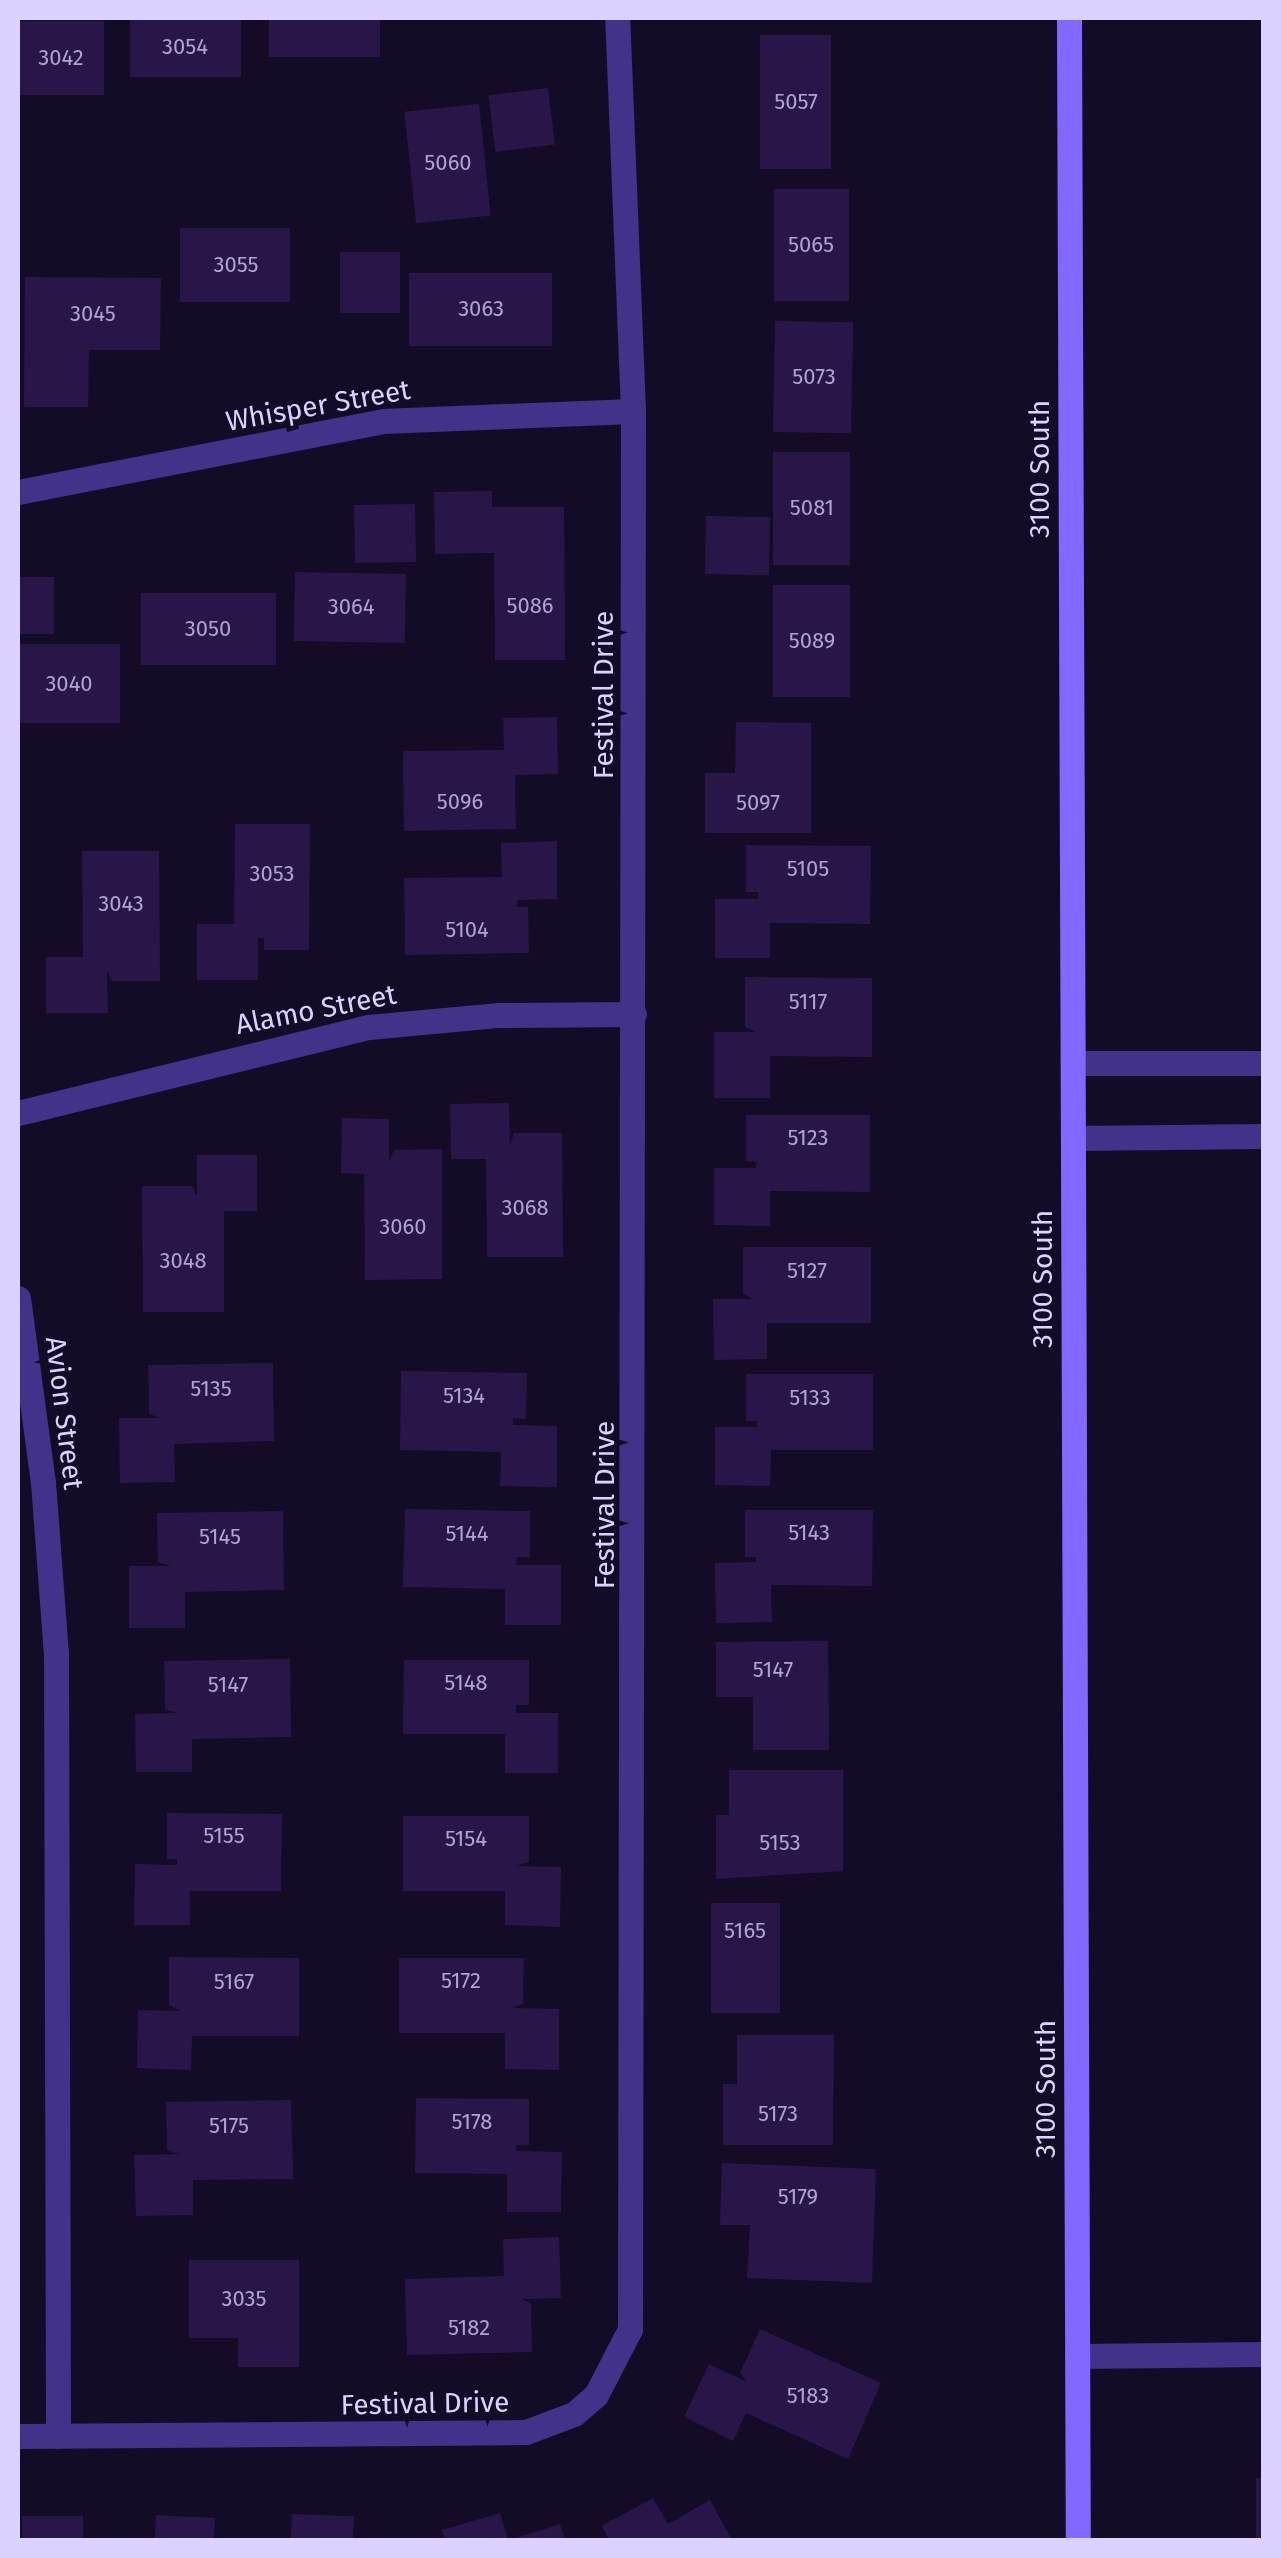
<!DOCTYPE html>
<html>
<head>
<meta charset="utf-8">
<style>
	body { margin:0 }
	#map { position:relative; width:1281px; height:2558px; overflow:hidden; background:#140c26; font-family:"Fira Sans",sans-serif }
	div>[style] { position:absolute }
	.building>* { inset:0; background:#281649; transform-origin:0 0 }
	.street>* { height:25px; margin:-12.5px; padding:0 12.5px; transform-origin:12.5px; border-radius:12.5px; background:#42328a }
	.secondary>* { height:25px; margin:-12.5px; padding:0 12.5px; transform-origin:12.5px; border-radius:12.5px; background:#8268ff }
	span { translate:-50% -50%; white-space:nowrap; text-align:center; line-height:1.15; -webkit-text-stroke:10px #140c26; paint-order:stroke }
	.number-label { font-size:22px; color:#b0a2d2 }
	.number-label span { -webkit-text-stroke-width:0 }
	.street-label { font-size:28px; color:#ddd1ff }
	.frame { position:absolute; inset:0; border:20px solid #ddd1ff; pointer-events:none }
</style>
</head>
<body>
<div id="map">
	<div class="building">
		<div style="left:130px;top:18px;width:111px;height:59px"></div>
		<div style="left:269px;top:18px;width:111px;height:39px"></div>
		<div style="left:104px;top:21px;width:74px;height:86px;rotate:90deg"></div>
		<div style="left:760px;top:35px;width:71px;height:134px"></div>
		<div style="left:548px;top:88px;width:57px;height:60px;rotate:83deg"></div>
		<div style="left:479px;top:104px;width:112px;height:75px;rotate:84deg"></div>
		<div style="left:774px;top:189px;width:75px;height:112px"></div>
		<div style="left:180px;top:228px;width:110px;height:74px"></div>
		<div style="left:400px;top:252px;width:61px;height:60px;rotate:90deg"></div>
		<div style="left:409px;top:273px;width:143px;height:73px"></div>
		<div style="clip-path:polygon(25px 277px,161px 278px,160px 350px,89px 350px,88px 407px,24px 407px)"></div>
		<div style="left:775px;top:321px;width:78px;height:111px;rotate:1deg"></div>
		<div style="left:773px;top:452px;width:77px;height:113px"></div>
		<div style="clip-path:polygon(492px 491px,492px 507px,564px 507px,565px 660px,495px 660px,494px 553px,435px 554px,434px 492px)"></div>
		<div style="left:415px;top:504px;width:58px;height:61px;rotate:89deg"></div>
		<div style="left:706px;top:516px;width:64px;height:58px;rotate:1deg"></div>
		<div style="left:295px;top:572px;width:111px;height:69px;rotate:1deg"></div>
		<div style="left:18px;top:577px;width:36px;height:57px"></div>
		<div style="left:773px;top:585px;width:77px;height:112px"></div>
		<div style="left:141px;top:593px;width:135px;height:72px"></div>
		<div style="left:120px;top:644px;width:79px;height:102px;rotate:90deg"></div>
		<div style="clip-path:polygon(557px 717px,558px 774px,515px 775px,516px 829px,404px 831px,403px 751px,504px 750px,503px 718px)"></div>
		<div style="clip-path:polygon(736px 722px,811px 723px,811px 833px,705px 833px,705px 773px,735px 773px)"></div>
		<div style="clip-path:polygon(235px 824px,310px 824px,309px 950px,264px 950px,264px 938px,258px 938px,258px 980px,197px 980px,197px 924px,234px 924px)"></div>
		<div style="clip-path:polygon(557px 841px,557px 899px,517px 900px,517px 907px,528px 907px,529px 953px,405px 955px,404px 878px,502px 877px,501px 843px)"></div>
		<div style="clip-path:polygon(746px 845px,871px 846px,870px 924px,770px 923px,770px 958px,715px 958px,715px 899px,758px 899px,758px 892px,746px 892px)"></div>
		<div style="clip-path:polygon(82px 851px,159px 851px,160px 981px,112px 981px,107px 971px,108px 1013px,46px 1013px,46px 957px,83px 957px)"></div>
		<div style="clip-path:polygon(745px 977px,872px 978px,872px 1057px,770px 1056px,770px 1098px,714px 1098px,714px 1032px,756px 1032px,745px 1027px)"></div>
		<div style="clip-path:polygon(509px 1103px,510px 1145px,514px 1133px,562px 1133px,563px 1257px,487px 1257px,486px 1159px,451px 1159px,450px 1104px)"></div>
		<div style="clip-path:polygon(746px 1115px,870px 1115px,870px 1192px,770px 1191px,770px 1226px,714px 1225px,714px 1168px,756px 1168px,756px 1162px,746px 1161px)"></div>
		<div style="clip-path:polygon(342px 1118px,389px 1119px,389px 1162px,394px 1150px,442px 1149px,442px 1279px,365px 1280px,364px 1174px,341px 1173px)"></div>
		<div style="clip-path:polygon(197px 1155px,257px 1155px,257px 1211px,224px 1211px,224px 1312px,143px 1312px,142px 1186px,192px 1186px,197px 1196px)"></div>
		<div style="clip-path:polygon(743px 1247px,871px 1247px,871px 1323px,767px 1323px,767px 1359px,714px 1360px,713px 1299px,754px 1299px,743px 1294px)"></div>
		<div style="clip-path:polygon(273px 1363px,274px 1441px,174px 1444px,175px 1482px,120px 1483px,119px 1418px,161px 1418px,149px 1414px,148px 1365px)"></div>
		<div style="clip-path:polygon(401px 1371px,527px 1373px,526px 1419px,513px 1418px,513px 1425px,557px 1426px,557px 1487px,500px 1486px,501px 1452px,400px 1450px)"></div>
		<div style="clip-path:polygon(746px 1374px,873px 1374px,873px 1450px,771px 1450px,770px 1486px,715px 1485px,715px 1427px,757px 1427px,757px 1421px,746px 1421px)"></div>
		<div style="clip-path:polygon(405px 1509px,530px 1511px,530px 1557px,517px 1557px,516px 1565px,561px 1565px,561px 1625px,505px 1625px,505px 1589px,403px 1587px)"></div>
		<div style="clip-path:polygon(745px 1510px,873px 1510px,872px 1586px,771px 1585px,772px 1622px,716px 1623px,715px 1563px,756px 1562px,756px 1557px,745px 1557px)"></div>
		<div style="clip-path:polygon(283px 1511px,284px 1590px,185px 1592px,185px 1628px,129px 1628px,129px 1566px,171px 1566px,158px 1562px,157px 1513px)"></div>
		<div style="clip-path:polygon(828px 1641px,829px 1750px,753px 1750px,753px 1697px,716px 1697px,716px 1642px)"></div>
		<div style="clip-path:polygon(290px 1659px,291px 1737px,192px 1739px,192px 1772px,136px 1772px,135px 1714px,177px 1713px,165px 1709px,164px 1661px)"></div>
		<div style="clip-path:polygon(404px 1660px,529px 1660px,529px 1705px,516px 1705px,516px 1713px,558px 1713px,558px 1773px,505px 1773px,505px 1734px,403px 1734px)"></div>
		<div style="clip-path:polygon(729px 1770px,843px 1770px,843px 1871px,716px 1879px,716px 1815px,729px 1815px)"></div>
		<div style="clip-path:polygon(167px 1813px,282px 1814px,281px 1891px,190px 1891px,190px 1925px,134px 1925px,135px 1864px,177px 1865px,177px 1859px,167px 1859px)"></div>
		<div style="clip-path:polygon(403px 1816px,529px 1816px,529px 1862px,516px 1866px,561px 1867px,560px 1927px,505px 1925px,505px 1891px,403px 1891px)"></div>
		<div style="left:711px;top:1903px;width:69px;height:110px"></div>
		<div style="clip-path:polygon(169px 1957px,299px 1958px,299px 2036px,192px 2036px,191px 2070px,137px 2068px,138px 2010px,181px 2011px,169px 2005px)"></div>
		<div style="clip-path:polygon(399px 1958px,524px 1958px,523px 2004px,512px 2008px,559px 2009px,559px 2070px,505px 2069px,505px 2033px,399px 2033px)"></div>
		<div style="clip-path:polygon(737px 2035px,834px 2035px,833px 2145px,723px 2145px,723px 2084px,737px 2084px)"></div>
		<div style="clip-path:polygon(416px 2098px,529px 2099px,529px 2145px,516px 2145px,516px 2151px,562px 2152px,561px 2212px,507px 2212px,507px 2174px,415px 2173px)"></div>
		<div style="clip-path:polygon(291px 2100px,293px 2179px,193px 2180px,193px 2215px,136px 2216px,134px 2155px,179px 2154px,167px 2150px,166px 2102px)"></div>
		<div style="clip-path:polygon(722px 2163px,876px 2169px,872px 2283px,747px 2278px,750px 2225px,720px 2225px)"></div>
		<div style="clip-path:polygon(559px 2237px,561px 2298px,522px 2299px,531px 2304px,532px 2352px,407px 2355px,405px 2279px,504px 2276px,503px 2239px)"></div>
		<div style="clip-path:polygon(189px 2260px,299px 2260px,299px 2367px,238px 2367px,238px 2338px,189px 2338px)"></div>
		<div style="clip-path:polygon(760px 2329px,881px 2383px,848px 2459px,746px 2413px,733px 2441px,684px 2417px,709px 2364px,747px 2382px,740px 2373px)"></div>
		<div style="left:1256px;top:2478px;width:8px;height:62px"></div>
		<div style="clip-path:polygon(653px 2498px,668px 2524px,710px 2500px,732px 2540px,609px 2540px,602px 2526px)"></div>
		<div style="clip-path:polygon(500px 2513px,508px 2540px,445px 2540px,442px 2530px)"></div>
		<div style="left:292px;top:2514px;width:62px;height:26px;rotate:2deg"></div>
		<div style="left:156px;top:2515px;width:59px;height:25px;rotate:3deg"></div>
		<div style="left:83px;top:2516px;width:24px;height:61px;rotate:90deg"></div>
		<div style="clip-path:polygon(560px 2524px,565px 2540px,510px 2540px)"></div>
	</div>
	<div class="street">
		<div style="left:18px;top:492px;width:371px;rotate:-11deg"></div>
		<div style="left:382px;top:421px;width:251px;rotate:-2.3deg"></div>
		<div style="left:1073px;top:1063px;width:191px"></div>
		<div style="left:18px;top:1113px;width:361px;rotate:-13.8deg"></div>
		<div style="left:369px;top:1027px;width:131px;rotate:-5.3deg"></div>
		<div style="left:499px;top:1015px;width:135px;rotate:-0.4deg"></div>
		<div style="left:1073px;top:1138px;width:191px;rotate:-0.6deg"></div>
		<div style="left:18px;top:1298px;width:186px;rotate:82.3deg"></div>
		<div style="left:43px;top:1482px;width:171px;rotate:85.7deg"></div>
		<div style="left:56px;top:1653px;width:783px;rotate:89.85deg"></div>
		<div style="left:1077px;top:2356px;width:187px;rotate:-0.6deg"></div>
		<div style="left:18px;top:2436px;width:508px;rotate:-0.45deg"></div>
		<div style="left:526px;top:2432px;width:51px;rotate:-20.6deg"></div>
		<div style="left:574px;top:2414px;width:29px;rotate:-41deg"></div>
		<div style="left:596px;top:2395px;width:74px;rotate:-62.7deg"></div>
		<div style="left:630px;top:2329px;width:1918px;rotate:-89.91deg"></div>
		<div style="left:633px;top:411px;width:393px;rotate:-92.3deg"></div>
	</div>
	<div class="secondary">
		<div style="left:1069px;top:18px;width:2522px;rotate:89.8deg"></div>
	</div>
	<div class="number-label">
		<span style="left:185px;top:47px">3054</span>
		<span style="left:61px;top:58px">3042</span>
		<span style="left:796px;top:102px">5057</span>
		<span style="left:448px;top:163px">5060</span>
		<span style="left:811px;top:245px">5065</span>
		<span style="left:236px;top:265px">3055</span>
		<span style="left:481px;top:309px">3063</span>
		<span style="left:93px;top:314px">3045</span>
		<span style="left:814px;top:377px">5073</span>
		<span style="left:812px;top:508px">5081</span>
		<span style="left:530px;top:606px">5086</span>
		<span style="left:351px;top:607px">3064</span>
		<span style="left:208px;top:629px">3050</span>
		<span style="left:812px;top:641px">5089</span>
		<span style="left:69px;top:684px">3040</span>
		<span style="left:460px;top:802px">5096</span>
		<span style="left:758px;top:803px">5097</span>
		<span style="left:808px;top:869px">5105</span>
		<span style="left:272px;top:874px">3053</span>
		<span style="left:121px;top:904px">3043</span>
		<span style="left:467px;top:930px">5104</span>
		<span style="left:808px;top:1002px">5117</span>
		<span style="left:808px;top:1138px">5123</span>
		<span style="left:525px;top:1208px">3068</span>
		<span style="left:403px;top:1227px">3060</span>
		<span style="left:183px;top:1261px">3048</span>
		<span style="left:807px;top:1271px">5127</span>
		<span style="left:211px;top:1389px">5135</span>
		<span style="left:464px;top:1396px">5134</span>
		<span style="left:810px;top:1398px">5133</span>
		<span style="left:809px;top:1533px">5143</span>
		<span style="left:467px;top:1534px">5144</span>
		<span style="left:220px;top:1537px">5145</span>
		<span style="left:773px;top:1670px">5147</span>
		<span style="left:466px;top:1683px">5148</span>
		<span style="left:228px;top:1685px">5147</span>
		<span style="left:224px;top:1836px">5155</span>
		<span style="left:466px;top:1839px">5154</span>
		<span style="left:780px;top:1843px">5153</span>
		<span style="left:745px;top:1931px">5165</span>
		<span style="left:461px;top:1981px">5172</span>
		<span style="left:234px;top:1982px">5167</span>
		<span style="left:778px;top:2114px">5173</span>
		<span style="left:472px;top:2122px">5178</span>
		<span style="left:229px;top:2126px">5175</span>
		<span style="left:798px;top:2197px">5179</span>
		<span style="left:244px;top:2299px">3035</span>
		<span style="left:469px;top:2328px">5182</span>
		<span style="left:808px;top:2396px">5183</span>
	</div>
	<div class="street-label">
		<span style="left:318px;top:406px;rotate:-10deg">Whisper Street</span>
		<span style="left:1040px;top:469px;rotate:-90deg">3100 South</span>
		<span style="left:604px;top:695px;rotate:-90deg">Festival Drive</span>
		<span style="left:316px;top:1010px;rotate:-11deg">Alamo Street</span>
		<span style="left:1043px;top:1279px;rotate:-90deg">3100 South</span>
		<span style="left:64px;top:1413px;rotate:83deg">Avion Street</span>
		<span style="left:605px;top:1505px;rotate:-90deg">Festival Drive</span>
		<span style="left:1046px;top:2089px;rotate:-90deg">3100 South</span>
		<span style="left:425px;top:2404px;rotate:-1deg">Festival Drive</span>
	</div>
	<div class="frame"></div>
</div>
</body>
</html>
